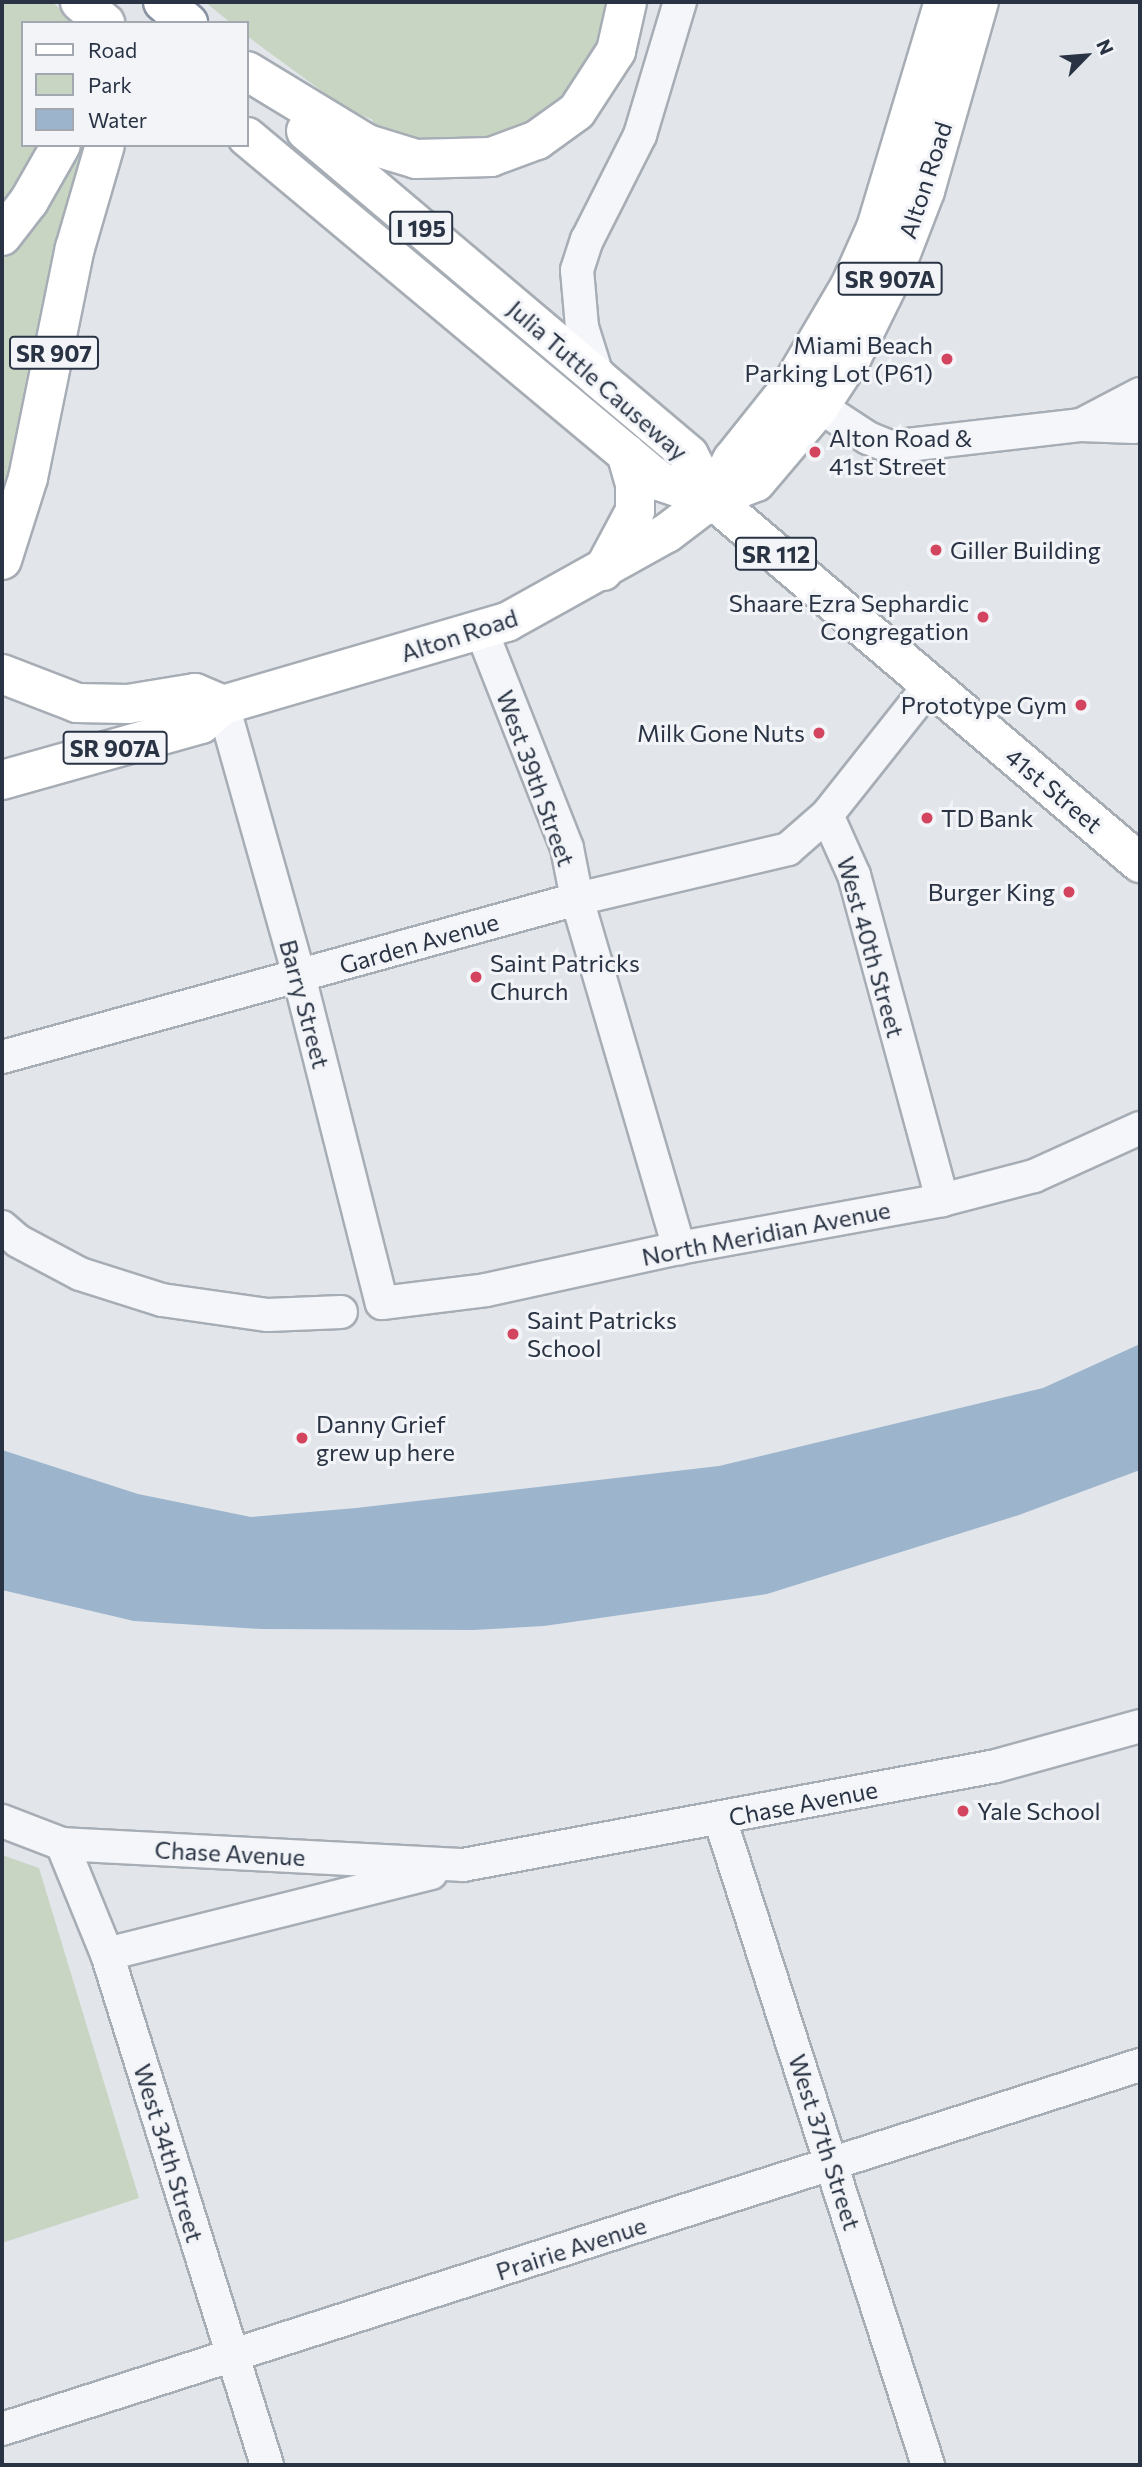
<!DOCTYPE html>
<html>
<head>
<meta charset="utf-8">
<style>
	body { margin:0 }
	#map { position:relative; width:1142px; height:2467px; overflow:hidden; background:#e2e6eb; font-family:Commissioner,sans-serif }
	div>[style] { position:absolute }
	.green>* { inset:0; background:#c8d5c3 }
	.water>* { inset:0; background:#9cb4cc }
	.roads { filter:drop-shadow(2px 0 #a7adb5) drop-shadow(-2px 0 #a7adb5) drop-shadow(0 2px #a7adb5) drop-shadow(0 -2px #a7adb5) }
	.minor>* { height:32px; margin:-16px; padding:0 16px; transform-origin:16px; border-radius:16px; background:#f5f6f9 }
	.major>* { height:38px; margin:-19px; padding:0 19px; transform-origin:19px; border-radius:19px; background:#fff }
	.highway>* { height:38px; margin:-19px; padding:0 19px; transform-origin:19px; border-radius:19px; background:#fff }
	.bridges { filter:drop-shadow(2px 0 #8993a2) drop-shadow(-2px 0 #8993a2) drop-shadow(0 2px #8993a2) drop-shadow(0 -2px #8993a2) }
	.highway-bridge>* { height:38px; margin:-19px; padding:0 19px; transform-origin:19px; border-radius:19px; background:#fff }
	.dots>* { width:19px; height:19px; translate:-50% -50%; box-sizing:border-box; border:4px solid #f2f4f8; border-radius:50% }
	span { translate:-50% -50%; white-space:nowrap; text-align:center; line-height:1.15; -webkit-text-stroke:6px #f2f4f8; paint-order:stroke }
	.shield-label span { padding:2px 5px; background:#f2f4f8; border:2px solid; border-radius:5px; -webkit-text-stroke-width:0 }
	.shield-label { font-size:23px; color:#293343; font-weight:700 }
	.street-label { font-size:24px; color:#293343 }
	.poi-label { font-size:24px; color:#293343 }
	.right { translate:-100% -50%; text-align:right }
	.left { translate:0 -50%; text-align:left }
	.frame { position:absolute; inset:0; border:4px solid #293343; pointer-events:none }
	.legend { position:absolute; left:21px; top:21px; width:228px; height:126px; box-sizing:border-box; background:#f2f4f8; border:2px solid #a2a7b0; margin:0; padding:9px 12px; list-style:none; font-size:21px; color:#293343 }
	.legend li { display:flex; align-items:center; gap:14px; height:35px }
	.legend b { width:35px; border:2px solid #a2a7b0 }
	.north { position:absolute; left:1051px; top:21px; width:70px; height:70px; -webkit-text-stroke:5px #f2f4f8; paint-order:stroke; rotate:65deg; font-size:19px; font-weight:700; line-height:28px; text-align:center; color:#293343 }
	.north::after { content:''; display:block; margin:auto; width:24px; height:32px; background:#293343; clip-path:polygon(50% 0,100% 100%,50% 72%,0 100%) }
</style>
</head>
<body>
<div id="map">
	<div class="green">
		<div style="clip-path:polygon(2px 2px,52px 2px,77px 23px,23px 23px,23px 145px,37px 145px,2px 205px)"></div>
		<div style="clip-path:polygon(205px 2px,613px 2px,588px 71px,548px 115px,497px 139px,415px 140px,371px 126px,373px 120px,345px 108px,247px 36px,247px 23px,231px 23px)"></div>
		<div style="clip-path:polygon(75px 145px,91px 145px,2px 521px,2px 260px,34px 225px)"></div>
		<div style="clip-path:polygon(2px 1855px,39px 1868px,139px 2198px,2px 2243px)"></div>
	</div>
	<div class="water">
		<div style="clip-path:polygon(1140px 1344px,1140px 1470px,1019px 1515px,767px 1594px,544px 1626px,473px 1630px,261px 1629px,134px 1621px,2px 1590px,2px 1450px,138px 1494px,251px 1517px,356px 1508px,719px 1466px,1043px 1388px)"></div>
	</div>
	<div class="roads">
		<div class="minor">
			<div style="left:598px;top:378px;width:53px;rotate:-107.4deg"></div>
			<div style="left:582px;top:327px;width:57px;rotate:-95deg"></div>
			<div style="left:577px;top:270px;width:32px;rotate:-72deg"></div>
			<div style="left:587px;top:240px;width:118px;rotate:-63.2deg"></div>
			<div style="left:640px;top:135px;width:139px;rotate:-73.3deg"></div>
			<div style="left:802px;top:395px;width:79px;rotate:33.1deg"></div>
			<div style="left:868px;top:438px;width:24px;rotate:22deg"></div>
			<div style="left:890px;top:447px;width:191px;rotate:-6.6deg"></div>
			<div style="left:1080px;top:425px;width:54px;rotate:2.1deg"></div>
			<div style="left:1085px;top:423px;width:62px;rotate:-27.8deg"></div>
			<div style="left:482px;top:632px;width:232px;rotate:68.5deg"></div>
			<div style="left:567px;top:848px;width:52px;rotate:78.9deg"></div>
			<div style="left:577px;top:899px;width:364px;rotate:73.7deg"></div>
			<div style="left:930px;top:685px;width:166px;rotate:128.4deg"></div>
			<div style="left:827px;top:815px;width:66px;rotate:65.8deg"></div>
			<div style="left:854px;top:875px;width:337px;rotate:74.8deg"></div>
			<div style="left:223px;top:705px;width:281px;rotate:74.3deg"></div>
			<div style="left:299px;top:976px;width:337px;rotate:75.8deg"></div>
			<div style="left:382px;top:1303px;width:105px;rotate:-7.1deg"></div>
			<div style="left:486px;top:1290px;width:198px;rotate:-12.3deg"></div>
			<div style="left:679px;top:1248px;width:267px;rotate:-10.3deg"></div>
			<div style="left:942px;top:1200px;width:95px;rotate:-14.6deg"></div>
			<div style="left:1034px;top:1176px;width:116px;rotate:-24.4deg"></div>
			<div style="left:2px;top:1057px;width:596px;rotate:-15.36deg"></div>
			<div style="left:577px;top:899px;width:217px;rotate:-13.3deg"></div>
			<div style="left:788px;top:849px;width:52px;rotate:-41.1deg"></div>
			<div style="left:2px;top:1227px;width:21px;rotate:41deg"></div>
			<div style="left:18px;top:1241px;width:70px;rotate:28deg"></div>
			<div style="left:80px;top:1274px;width:86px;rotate:17.6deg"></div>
			<div style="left:162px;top:1300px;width:107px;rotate:8.1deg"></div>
			<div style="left:268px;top:1315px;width:73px;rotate:-2.4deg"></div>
			<div style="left:720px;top:1819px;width:679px;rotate:72.15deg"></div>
			<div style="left:2px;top:1821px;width:64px;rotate:21deg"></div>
			<div style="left:62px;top:1844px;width:402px;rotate:3deg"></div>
			<div style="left:463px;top:1865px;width:542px;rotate:-10.52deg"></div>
			<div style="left:996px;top:1766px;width:149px;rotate:-15.5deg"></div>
			<div style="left:62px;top:1844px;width:119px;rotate:67.8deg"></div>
			<div style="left:107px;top:1954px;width:535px;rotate:72.61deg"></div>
			<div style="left:107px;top:1954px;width:334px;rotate:-14deg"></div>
			<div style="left:2px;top:2429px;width:1195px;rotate:-17.74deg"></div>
		</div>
		<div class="major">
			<div style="left:598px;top:378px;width:119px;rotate:40.2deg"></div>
			<div style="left:689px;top:455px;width:50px;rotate:62.4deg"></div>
			<div style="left:712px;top:499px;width:562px;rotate:40.38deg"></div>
			<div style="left:712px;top:499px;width:44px;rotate:-62.9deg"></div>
			<div style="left:732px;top:460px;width:95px;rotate:-51.4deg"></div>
			<div style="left:791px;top:386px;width:116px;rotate:-59.5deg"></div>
			<div style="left:850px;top:286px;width:64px;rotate:-65.9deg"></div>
			<div style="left:876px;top:228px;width:236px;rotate:-73.3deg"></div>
			<div style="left:2px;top:674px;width:80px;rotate:21.1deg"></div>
			<div style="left:77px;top:703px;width:51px;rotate:1.1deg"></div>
			<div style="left:128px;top:704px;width:68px;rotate:-9.3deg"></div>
			<div style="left:195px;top:693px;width:30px;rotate:23deg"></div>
			<div style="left:2px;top:780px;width:207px;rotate:-15.7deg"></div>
			<div style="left:201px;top:724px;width:29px;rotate:-41deg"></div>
			<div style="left:223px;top:705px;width:296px;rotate:-16.3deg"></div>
			<div style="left:507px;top:622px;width:183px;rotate:-29.1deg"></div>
			<div style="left:667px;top:533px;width:56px;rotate:-37.1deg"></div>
			<div style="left:712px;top:499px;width:47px;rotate:-21.1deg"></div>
			<div style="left:756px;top:482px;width:96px;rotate:-49.7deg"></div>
			<div style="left:818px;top:409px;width:62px;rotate:-56.8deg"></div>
			<div style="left:852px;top:357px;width:93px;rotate:-63.7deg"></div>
			<div style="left:893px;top:274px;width:89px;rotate:-68.9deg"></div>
			<div style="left:925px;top:191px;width:197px;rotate:-74.1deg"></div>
		</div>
		<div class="highway">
			<div style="left:80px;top:2px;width:33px;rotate:40deg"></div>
			<div style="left:247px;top:71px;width:140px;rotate:31.3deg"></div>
			<div style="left:367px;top:144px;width:51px;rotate:17deg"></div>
			<div style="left:416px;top:159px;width:75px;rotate:-1.5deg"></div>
			<div style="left:491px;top:157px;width:49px;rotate:-20.3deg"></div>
			<div style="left:537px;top:140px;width:49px;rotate:-35.9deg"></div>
			<div style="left:577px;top:111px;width:72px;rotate:-57deg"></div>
			<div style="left:616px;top:51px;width:50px;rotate:-77.3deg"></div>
			<div style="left:306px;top:131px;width:382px;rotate:40.2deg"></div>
			<div style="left:247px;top:137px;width:537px;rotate:39.86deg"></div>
			<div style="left:659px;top:481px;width:56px;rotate:18.8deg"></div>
			<div style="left:2px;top:236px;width:44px;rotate:-52.4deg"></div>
			<div style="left:29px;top:201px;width:64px;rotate:-60.3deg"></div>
			<div style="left:2px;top:560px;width:86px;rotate:-72.4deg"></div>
			<div style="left:28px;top:478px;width:235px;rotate:-78.5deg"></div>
			<div style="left:75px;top:248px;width:107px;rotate:-73.8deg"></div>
			<div style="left:603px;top:571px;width:68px;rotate:-61.9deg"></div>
			<div style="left:635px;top:511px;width:27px;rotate:-90deg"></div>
			<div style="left:635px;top:484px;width:32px;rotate:-106deg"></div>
		</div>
	</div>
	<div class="bridges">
		<div class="highway-bridge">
			<div style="left:163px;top:2px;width:33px;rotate:40deg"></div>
		</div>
	</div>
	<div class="dots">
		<div style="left:947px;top:359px;background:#d3445e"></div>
		<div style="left:815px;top:452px;background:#d3445e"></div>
		<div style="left:936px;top:550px;background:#d3445e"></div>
		<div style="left:983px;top:617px;background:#d3445e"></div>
		<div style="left:1081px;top:705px;background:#d3445e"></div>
		<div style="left:819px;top:733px;background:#d3445e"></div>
		<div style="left:927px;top:818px;background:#d3445e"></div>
		<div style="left:1069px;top:892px;background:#d3445e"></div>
		<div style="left:476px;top:977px;background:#d3445e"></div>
		<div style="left:513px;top:1334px;background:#d3445e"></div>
		<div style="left:302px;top:1438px;background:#d3445e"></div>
		<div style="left:963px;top:1811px;background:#d3445e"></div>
	</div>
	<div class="shield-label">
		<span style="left:421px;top:228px">I 195</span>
		<span style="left:890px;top:279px">SR 907A</span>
		<span style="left:54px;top:353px">SR 907</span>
		<span style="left:776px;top:554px">SR 112</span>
		<span style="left:115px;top:748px">SR 907A</span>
	</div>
	<div class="street-label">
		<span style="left:925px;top:180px;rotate:-72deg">Alton Road</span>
		<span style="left:598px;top:380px;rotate:41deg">Julia Tuttle Causeway</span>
		<span style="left:459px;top:635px;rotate:-18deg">Alton Road</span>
		<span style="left:536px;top:778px;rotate:70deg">West 39th Street</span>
		<span style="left:1054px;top:790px;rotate:40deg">41st Street</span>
		<span style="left:419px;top:943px;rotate:-16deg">Garden Avenue</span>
		<span style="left:871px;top:947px;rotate:74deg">West 40th Street</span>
		<span style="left:305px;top:1004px;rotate:75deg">Barry Street</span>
		<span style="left:766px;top:1233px;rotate:-11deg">North Meridian Avenue</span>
		<span style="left:803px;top:1803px;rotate:-11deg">Chase Avenue</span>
		<span style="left:230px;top:1853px;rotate:3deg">Chase Avenue</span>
		<span style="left:825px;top:2142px;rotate:72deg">West 37th Street</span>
		<span style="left:169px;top:2153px;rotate:73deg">West 34th Street</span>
		<span style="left:571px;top:2248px;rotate:-18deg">Prairie Avenue</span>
	</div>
	<div class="poi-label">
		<span class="right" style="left:933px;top:359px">Miami Beach<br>Parking Lot (P61)</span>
		<span class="left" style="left:829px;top:452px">Alton Road &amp;<br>41st Street</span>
		<span class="left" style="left:950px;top:550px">Giller Building</span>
		<span class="right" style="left:969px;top:617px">Shaare Ezra Sephardic<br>Congregation</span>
		<span class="right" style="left:1067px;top:705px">Prototype Gym</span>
		<span class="right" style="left:805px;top:733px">Milk Gone Nuts</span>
		<span class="left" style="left:941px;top:818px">TD Bank</span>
		<span class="right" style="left:1055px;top:892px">Burger King</span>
		<span class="left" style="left:490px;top:977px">Saint Patricks<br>Church</span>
		<span class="left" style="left:527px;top:1334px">Saint Patricks<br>School</span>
		<span class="left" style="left:316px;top:1438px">Danny Grief<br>grew up here</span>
		<span class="left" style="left:977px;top:1811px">Yale School</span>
	</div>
	<div class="frame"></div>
	<ul class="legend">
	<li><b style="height:9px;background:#fff"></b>Road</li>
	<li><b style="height:19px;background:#c8d5c3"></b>Park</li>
	<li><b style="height:19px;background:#9cb4cc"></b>Water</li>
	</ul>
	<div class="north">N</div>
</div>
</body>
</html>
